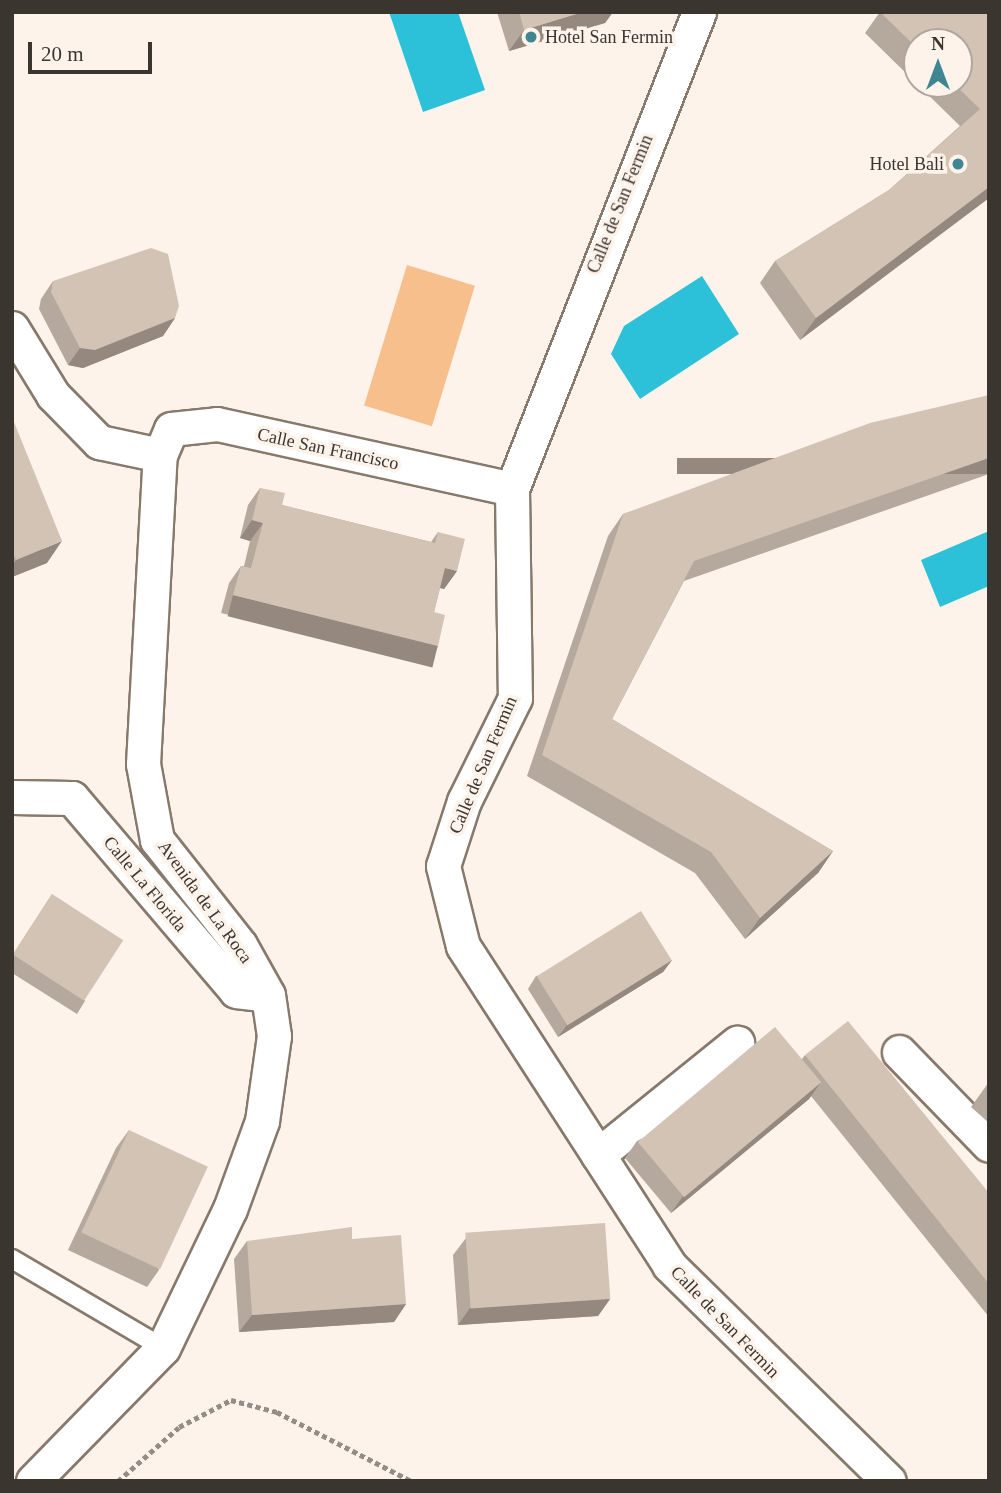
<!DOCTYPE html>
<html>
<head>
<meta charset="utf-8">
<style>
	body { margin:0 }
	#map { position:relative; width:1001px; height:1493px; overflow:hidden; background:#fdf3ea; font-family:"Times New Roman",serif }
	div>[style] { position:absolute }
	.green>* { inset:0; background:#f6bf8b; transform-origin:0 0 }
	.water>* { inset:0; background:#2cc1d8 }
	.path>* { height:4.5px; margin-top:-2.25px; transform-origin:0; background:repeating-linear-gradient(90deg,#948c85 0 5px,transparent 0 8.5px) }
	.roads { filter:drop-shadow(2px 0 #87796b) drop-shadow(-2px 0 #87796b) drop-shadow(0 2px #87796b) drop-shadow(0 -2px #87796b) }
	.lane>* { height:18px; margin:-9px; padding:0 9px; transform-origin:9px; border-radius:9px; background:#fff }
	.street>* { height:33px; margin:-16.5px; padding:0 16.5px; transform-origin:16.5px; border-radius:16.5px; background:#fff }
	.wall>* { inset:0; background:#b5a89c }
	.shaded-wall>* { inset:0; background:#94887f; transform-origin:0 0 }
	.building>* { inset:0; background:#d3c3b5; transform-origin:0 0 }
	.dots>* { width:19px; height:19px; translate:-50% -50%; box-sizing:border-box; border:4px solid #fdf3ea; border-radius:50% }
	span { translate:-50% -50%; white-space:nowrap; text-align:center; line-height:1.15; -webkit-text-stroke:7px #fdf3ea; paint-order:stroke }
	.poi-label { font-size:18px; color:#3b352f }
	.left { translate:0 -50%; text-align:left }
	.right { translate:-100% -50%; text-align:right }
	.street-label { font-size:18px; color:#3b352f }
	.frame { position:absolute; inset:0; border:14px solid #3b352f; pointer-events:none }
	.north { position:absolute; left:903px; top:28px; width:70px; height:70px; box-sizing:border-box; background:#fdf3ea; border:2px solid #afa79f; border-radius:50%; rotate:0deg; font-size:19px; font-weight:700; line-height:28px; text-align:center; color:#3b352f }
	.north::after { content:''; display:block; margin:auto; width:24px; height:32px; background:#408692; clip-path:polygon(50% 0,100% 100%,50% 72%,0 100%) }
	.scale { position:absolute; left:28px; top:42px; width:124px; height:32px; box-sizing:border-box; border:4px solid #3b352f; border-top:0; padding-left:9px; font-size:21px; line-height:24px; white-space:nowrap; color:#3b352f; -webkit-text-stroke:5px #fdf3ea; paint-order:stroke }
</style>
</head>
<body>
<div id="map">
	<div class="green">
		<div style="left:407px;top:265px;width:71px;height:147px;rotate:17deg"></div>
	</div>
	<div class="water">
		<div style="clip-path:polygon(389px 12px,458px 12px,485px 90px,423px 112px)"></div>
		<div style="clip-path:polygon(702px 276px,739px 334px,640px 399px,611px 354px,624px 326px)"></div>
		<div style="clip-path:polygon(989px 531px,989px 586px,940px 607px,921px 560px)"></div>
	</div>
	<div class="path">
		<div style="left:118px;top:1481px;width:81px;rotate:-41.5deg"></div>
		<div style="left:179px;top:1427px;width:59px;rotate:-27.4deg"></div>
		<div style="left:231px;top:1400px;width:48px;rotate:14.6deg"></div>
		<div style="left:277px;top:1412px;width:151px;rotate:27.2deg"></div>
	</div>
	<div class="roads">
		<div class="lane">
			<div style="left:12px;top:1259px;width:175px;rotate:30.5deg"></div>
		</div>
		<div class="street">
			<div style="left:699px;top:12px;width:512px;rotate:111.41deg"></div>
			<div style="left:512px;top:489px;width:209px;rotate:89.2deg"></div>
			<div style="left:515px;top:698px;width:115px;rotate:116.3deg"></div>
			<div style="left:464px;top:801px;width:68px;rotate:107.9deg"></div>
			<div style="left:443px;top:866px;width:82px;rotate:76deg"></div>
			<div style="left:463px;top:946px;width:380px;rotate:57.1deg"></div>
			<div style="left:669px;top:1265px;width:308px;rotate:44.5deg"></div>
			<div style="left:12px;top:328px;width:79px;rotate:58.5deg"></div>
			<div style="left:53px;top:395px;width:66px;rotate:45.6deg"></div>
			<div style="left:99px;top:442px;width:62px;rotate:12deg"></div>
			<div style="left:12px;top:797px;width:60px;rotate:1deg"></div>
			<div style="left:72px;top:798px;width:253px;rotate:49.6deg"></div>
			<div style="left:236px;top:991px;width:32px;rotate:7deg"></div>
			<div style="left:899px;top:1052px;width:129px;rotate:45.9deg"></div>
			<div style="left:598px;top:1155px;width:179px;rotate:-38.9deg"></div>
			<div style="left:33px;top:1481px;width:186px;rotate:-45.7deg"></div>
			<div style="left:163px;top:1348px;width:154px;rotate:-64.3deg"></div>
			<div style="left:230px;top:1209px;width:94px;rotate:-70deg"></div>
			<div style="left:262px;top:1121px;width:86px;rotate:-82deg"></div>
			<div style="left:274px;top:1036px;width:41px;rotate:-98.3deg"></div>
			<div style="left:268px;top:995px;width:57px;rotate:-119.2deg"></div>
			<div style="left:240px;top:945px;width:134px;rotate:-128.3deg"></div>
			<div style="left:157px;top:840px;width:77px;rotate:-100.4deg"></div>
			<div style="left:143px;top:764px;width:309px;rotate:-86.9deg"></div>
			<div style="left:160px;top:455px;width:28px;rotate:-67deg"></div>
			<div style="left:171px;top:429px;width:46px;rotate:-6.2deg"></div>
			<div style="left:217px;top:424px;width:302px;rotate:12.4deg"></div>
		</div>
	</div>
	<div class="wall">
		<div style="clip-path:polygon(497px 12px,613px 12px,605px 23px,509px 51px)"></div>
		<div style="clip-path:polygon(evenodd,880px 12px,989px 12px,989px 198px,800px 340px,760px 283px,775px 261px,889px 190px,960px 126px,865px 33px,880px 12px,917px 42px,959px 84px,917px 84px,917px 42px)"></div>
		<div style="clip-path:polygon(53px 281px,175px 318px,163px 336px,83px 368px,68px 365px,39px 309px,41px 299px)"></div>
		<div style="clip-path:polygon(989px 395px,989px 474px,684px 581px,612px 719px,833px 851px,818px 873px,745px 939px,695px 873px,527px 776px,608px 536px,623px 514px)"></div>
		<div style="clip-path:polygon(12px 417px,47px 563px,12px 577px)"></div>
		<div style="clip-path:polygon(260px 488px,282px 505px,431px 542px,438px 532px,457px 571px,444px 589px,440px 588px,434px 612px,438px 646px,426px 663px,221px 613px,229px 583px,241px 566px,244px 566px,250px 541px,240px 538px,248px 505px)"></div>
		<div style="clip-path:polygon(52px 894px,85px 1001px,77px 1014px,12px 973px,12px 956px)"></div>
		<div style="clip-path:polygon(672px 960px,663px 972px,558px 1037px,528px 989px,536px 976px)"></div>
		<div style="clip-path:polygon(805px 1055px,989px 1193px,989px 1317px,811px 1096px,809px 1099px,671px 1213px,625px 1158px,637px 1141px,802px 1059px)"></div>
		<div style="clip-path:polygon(989px 1082px,989px 1123px,971px 1107px)"></div>
		<div style="clip-path:polygon(129px 1130px,159px 1270px,147px 1287px,68px 1250px,116px 1148px)"></div>
		<div style="clip-path:polygon(466px 1238px,610px 1299px,598px 1316px,458px 1325px,453px 1255px)"></div>
		<div style="clip-path:polygon(247px 1241px,406px 1304px,394px 1322px,239px 1332px,234px 1259px)"></div>
	</div>
	<div class="shaded-wall">
		<div style="clip-path:polygon(583px 12px,613px 12px,605px 23px,509px 51px,524px 30px)"></div>
		<div style="clip-path:polygon(989px 187px,989px 198px,800px 340px,816px 318px)"></div>
		<div style="clip-path:polygon(175px 318px,163px 336px,83px 368px,68px 365px,80px 348px)"></div>
		<div style="left:989px;top:458px;width:16px;height:312px;rotate:90deg"></div>
		<div style="clip-path:polygon(252px 520px,263px 523px,250px 541px,240px 538px)"></div>
		<div style="clip-path:polygon(62px 541px,47px 563px,12px 577px,12px 565px,16px 560px)"></div>
		<div style="clip-path:polygon(445px 568px,457px 571px,444px 589px,433px 586px)"></div>
		<div style="left:233px;top:595px;width:211px;height:22px;rotate:14deg"></div>
		<div style="clip-path:polygon(833px 851px,818px 873px,745px 939px,760px 918px)"></div>
		<div style="clip-path:polygon(672px 960px,663px 972px,558px 1037px,567px 1025px)"></div>
		<div style="clip-path:polygon(821px 1082px,809px 1099px,671px 1213px,683px 1196px)"></div>
		<div style="clip-path:polygon(610px 1299px,598px 1316px,458px 1325px,470px 1308px)"></div>
		<div style="clip-path:polygon(406px 1304px,394px 1322px,239px 1332px,252px 1315px)"></div>
	</div>
	<div class="building">
		<div style="clip-path:polygon(519px 12px,583px 12px,524px 30px)"></div>
		<div style="clip-path:polygon(880px 12px,989px 12px,989px 187px,816px 318px,775px 261px,889px 190px,980px 109px,954px 84px,959px 84px,959px 42px,917px 42px,917px 48px)"></div>
		<div style="clip-path:polygon(151px 248px,168px 254px,179px 306px,175px 318px,95px 350px,80px 348px,51px 292px,53px 281px)"></div>
		<div style="clip-path:polygon(989px 395px,989px 458px,694px 561px,612px 719px,833px 851px,760px 918px,711px 852px,542px 755px,623px 514px,870px 423px)"></div>
		<div style="clip-path:polygon(12px 417px,62px 541px,16px 560px,12px 551px)"></div>
		<div style="clip-path:polygon(260px 488px,285px 493px,282px 505px,435px 543px,438px 532px,465px 539px,457px 571px,445px 568px,434px 612px,445px 615px,438px 646px,233px 595px,241px 566px,251px 568px,263px 523px,252px 520px)"></div>
		<div style="left:52px;top:894px;width:85px;height:72px;rotate:33deg"></div>
		<div style="left:641px;top:911px;width:58px;height:123px;rotate:58deg"></div>
		<div style="clip-path:polygon(848px 1021px,989px 1193px,989px 1284px,805px 1055px)"></div>
		<div style="left:775px;top:1027px;width:72px;height:179px;rotate:50deg"></div>
		<div style="left:129px;top:1130px;width:87px;height:113px;rotate:25deg"></div>
		<div style="left:605px;top:1223px;width:76px;height:140px;rotate:86deg"></div>
		<div style="clip-path:polygon(352px 1227px,352px 1239px,401px 1235px,406px 1304px,252px 1315px,247px 1241px)"></div>
	</div>
	<div class="dots">
		<div style="left:531px;top:37px;background:#408692"></div>
		<div style="left:958px;top:164px;background:#408692"></div>
	</div>
	<div class="poi-label">
		<span class="left" style="left:545px;top:37px">Hotel San Fermin</span>
		<span class="right" style="left:944px;top:164px">Hotel Bali</span>
	</div>
	<div class="street-label">
		<span style="left:620px;top:204px;rotate:-68deg">Calle de San Fermin</span>
		<span style="left:328px;top:449px;rotate:12deg">Calle San Francisco</span>
		<span style="left:483px;top:765px;rotate:-67deg">Calle de San Fermin</span>
		<span style="left:145px;top:884px;rotate:50deg">Calle La Florida</span>
		<span style="left:205px;top:902px;rotate:54deg">Avenida de La Roca</span>
		<span style="left:725px;top:1322px;rotate:46deg">Calle de San Fermin</span>
	</div>
	<div class="frame"></div>
	<div class="north">N</div>
	<div class="scale">20 m</div>
</div>
</body>
</html>
